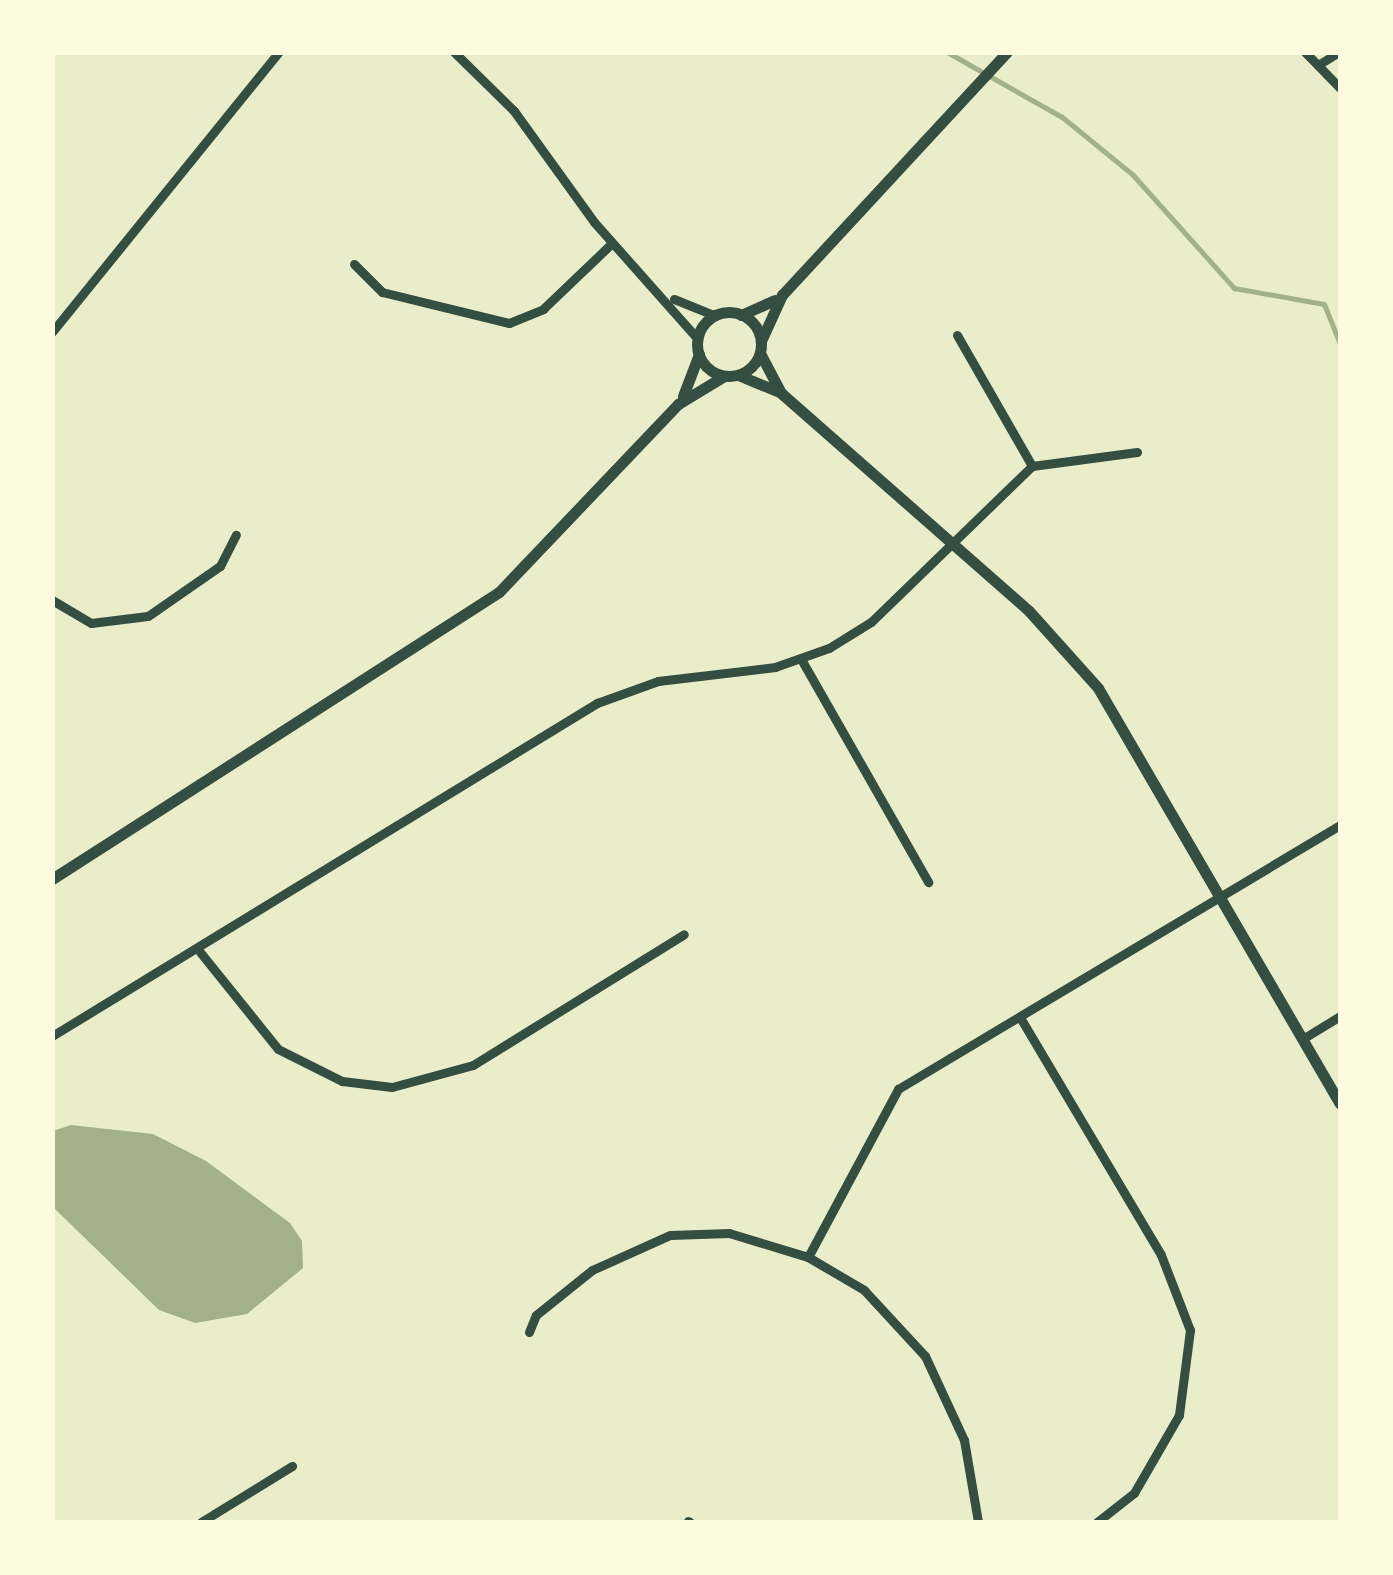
<!DOCTYPE html>
<html>
<head>
<meta charset="utf-8">
<style>
	body { margin:0 }
	#map { position:relative; width:1393px; height:1575px; overflow:hidden; background:#e9edc9; font-family:"Work Sans",sans-serif }
	div>[style] { position:absolute }
	.water>* { inset:0; background:#a3b18a }
	.stream>* { height:5px; margin:-2.5px; padding:0 2.5px; transform-origin:2.5px; border-radius:2.5px; background:#a3b18a }
	.minor>* { height:9px; margin:-4.5px; padding:0 4.5px; transform-origin:4.5px; border-radius:4.5px; background:#344e41 }
	.tertiary>* { height:11px; margin:-5.5px; padding:0 5.5px; transform-origin:5.5px; border-radius:5.5px; background:#344e41 }
	.tertiary>.ring { margin:-5.5px; padding:0; box-sizing:content-box; background:none; border:11px solid #344e41; border-radius:50% }
	span { translate:-50% -50%; white-space:nowrap; text-align:center; line-height:1.15; -webkit-text-stroke:8px #fefae0; paint-order:stroke }
	.frame { position:absolute; inset:0; border:55px solid #fefae0; pointer-events:none }
</style>
</head>
<body>
<div id="map">
	<div class="water">
		<div style="clip-path:polygon(71px 1125px,153px 1134px,206px 1161px,290px 1223px,302px 1241px,303px 1268px,247px 1314px,195px 1323px,159px 1310px,53px 1207px,53px 1131px)"></div>
	</div>
	<div class="stream">
		<div style="left:947px;top:52px;width:132px;rotate:29.5deg"></div>
		<div style="left:1062px;top:117px;width:92px;rotate:39.2deg"></div>
		<div style="left:1133px;top:175px;width:152px;rotate:48.2deg"></div>
		<div style="left:1234px;top:288px;width:91px;rotate:10.1deg"></div>
		<div style="left:1324px;top:304px;width:43px;rotate:68.2deg"></div>
	</div>
	<div class="minor">
		<div style="left:454px;top:52px;width:84px;rotate:44.5deg"></div>
		<div style="left:514px;top:111px;width:137px;rotate:54.2deg"></div>
		<div style="left:594px;top:222px;width:157px;rotate:48.4deg"></div>
		<div style="left:1305px;top:52px;width:50px;rotate:45.8deg"></div>
		<div style="left:1318px;top:65px;width:25px;rotate:-32deg"></div>
		<div style="left:354px;top:264px;width:40px;rotate:45deg"></div>
		<div style="left:382px;top:292px;width:131px;rotate:13.7deg"></div>
		<div style="left:509px;top:323px;width:37px;rotate:-22deg"></div>
		<div style="left:543px;top:309px;width:95px;rotate:-43.7deg"></div>
		<div style="left:674px;top:299px;width:45px;rotate:22deg"></div>
		<div style="left:52px;top:332px;width:360px;rotate:-51deg"></div>
		<div style="left:957px;top:335px;width:151px;rotate:60.2deg"></div>
		<div style="left:52px;top:600px;width:45px;rotate:30.5deg"></div>
		<div style="left:91px;top:623px;width:57px;rotate:-7deg"></div>
		<div style="left:148px;top:616px;width:88px;rotate:-34.8deg"></div>
		<div style="left:220px;top:566px;width:35px;rotate:-63deg"></div>
		<div style="left:801px;top:659px;width:257px;rotate:60.3deg"></div>
		<div style="left:200px;top:952px;width:124px;rotate:51.2deg"></div>
		<div style="left:278px;top:1049px;width:72px;rotate:26.6deg"></div>
		<div style="left:342px;top:1081px;width:50px;rotate:6.8deg"></div>
		<div style="left:392px;top:1087px;width:84px;rotate:-15.2deg"></div>
		<div style="left:473px;top:1065px;width:248px;rotate:-31.8deg"></div>
		<div style="left:1021px;top:1019px;width:274px;rotate:59.3deg"></div>
		<div style="left:1161px;top:1255px;width:80px;rotate:68.9deg"></div>
		<div style="left:1190px;top:1330px;width:86px;rotate:97.4deg"></div>
		<div style="left:1179px;top:1415px;width:90px;rotate:120deg"></div>
		<div style="left:1134px;top:1493px;width:47px;rotate:141.9deg"></div>
		<div style="left:52px;top:1036px;width:639px;rotate:-31.43deg"></div>
		<div style="left:597px;top:703px;width:65px;rotate:-19.8deg"></div>
		<div style="left:658px;top:681px;width:118px;rotate:-6.8deg"></div>
		<div style="left:775px;top:667px;width:57px;rotate:-19.4deg"></div>
		<div style="left:829px;top:648px;width:49px;rotate:-31.8deg"></div>
		<div style="left:871px;top:622px;width:224px;rotate:-44.1deg"></div>
		<div style="left:1032px;top:466px;width:106px;rotate:-7.6deg"></div>
		<div style="left:1304px;top:1038px;width:42px;rotate:-31.4deg"></div>
		<div style="left:808px;top:1257px;width:191px;rotate:-61.8deg"></div>
		<div style="left:898px;top:1089px;width:515px;rotate:-30.85deg"></div>
		<div style="left:529px;top:1332px;width:18px;rotate:-68deg"></div>
		<div style="left:536px;top:1315px;width:72px;rotate:-38.8deg"></div>
		<div style="left:592px;top:1270px;width:85px;rotate:-24.2deg"></div>
		<div style="left:670px;top:1235px;width:59px;rotate:-1.9deg"></div>
		<div style="left:729px;top:1233px;width:83px;rotate:16.9deg"></div>
		<div style="left:808px;top:1257px;width:65px;rotate:30.5deg"></div>
		<div style="left:864px;top:1290px;width:90px;rotate:47.3deg"></div>
		<div style="left:925px;top:1356px;width:93px;rotate:65.1deg"></div>
		<div style="left:964px;top:1440px;width:83px;rotate:80.3deg"></div>
		<div style="left:688px;top:1521px;width:2px;rotate:27deg"></div>
		<div style="left:201px;top:1522px;width:107px;rotate:-31.6deg"></div>
	</div>
	<div class="tertiary">
		<div class="ring" style="left:697px;top:312px;width:53px;height:53px"></div>
		<div style="left:741px;top:315px;width:37px;rotate:-24deg"></div>
		<div style="left:761px;top:341px;width:51px;rotate:-65.5deg"></div>
		<div style="left:782px;top:295px;width:331px;rotate:-47.2deg"></div>
		<div style="left:760px;top:353px;width:45px;rotate:62.3deg"></div>
		<div style="left:781px;top:393px;width:330px;rotate:41.3deg"></div>
		<div style="left:1029px;top:611px;width:103px;rotate:48.1deg"></div>
		<div style="left:1098px;top:688px;width:481px;rotate:59.8deg"></div>
		<div style="left:738px;top:375px;width:42px;rotate:22.3deg"></div>
		<div style="left:683px;top:396px;width:45px;rotate:-69.1deg"></div>
		<div style="left:52px;top:879px;width:531px;rotate:-32.7deg"></div>
		<div style="left:499px;top:592px;width:260px;rotate:-46.4deg"></div>
		<div style="left:678px;top:404px;width:54px;rotate:-31.3deg"></div>
	</div>
	<div class="frame"></div>
</div>
</body>
</html>
